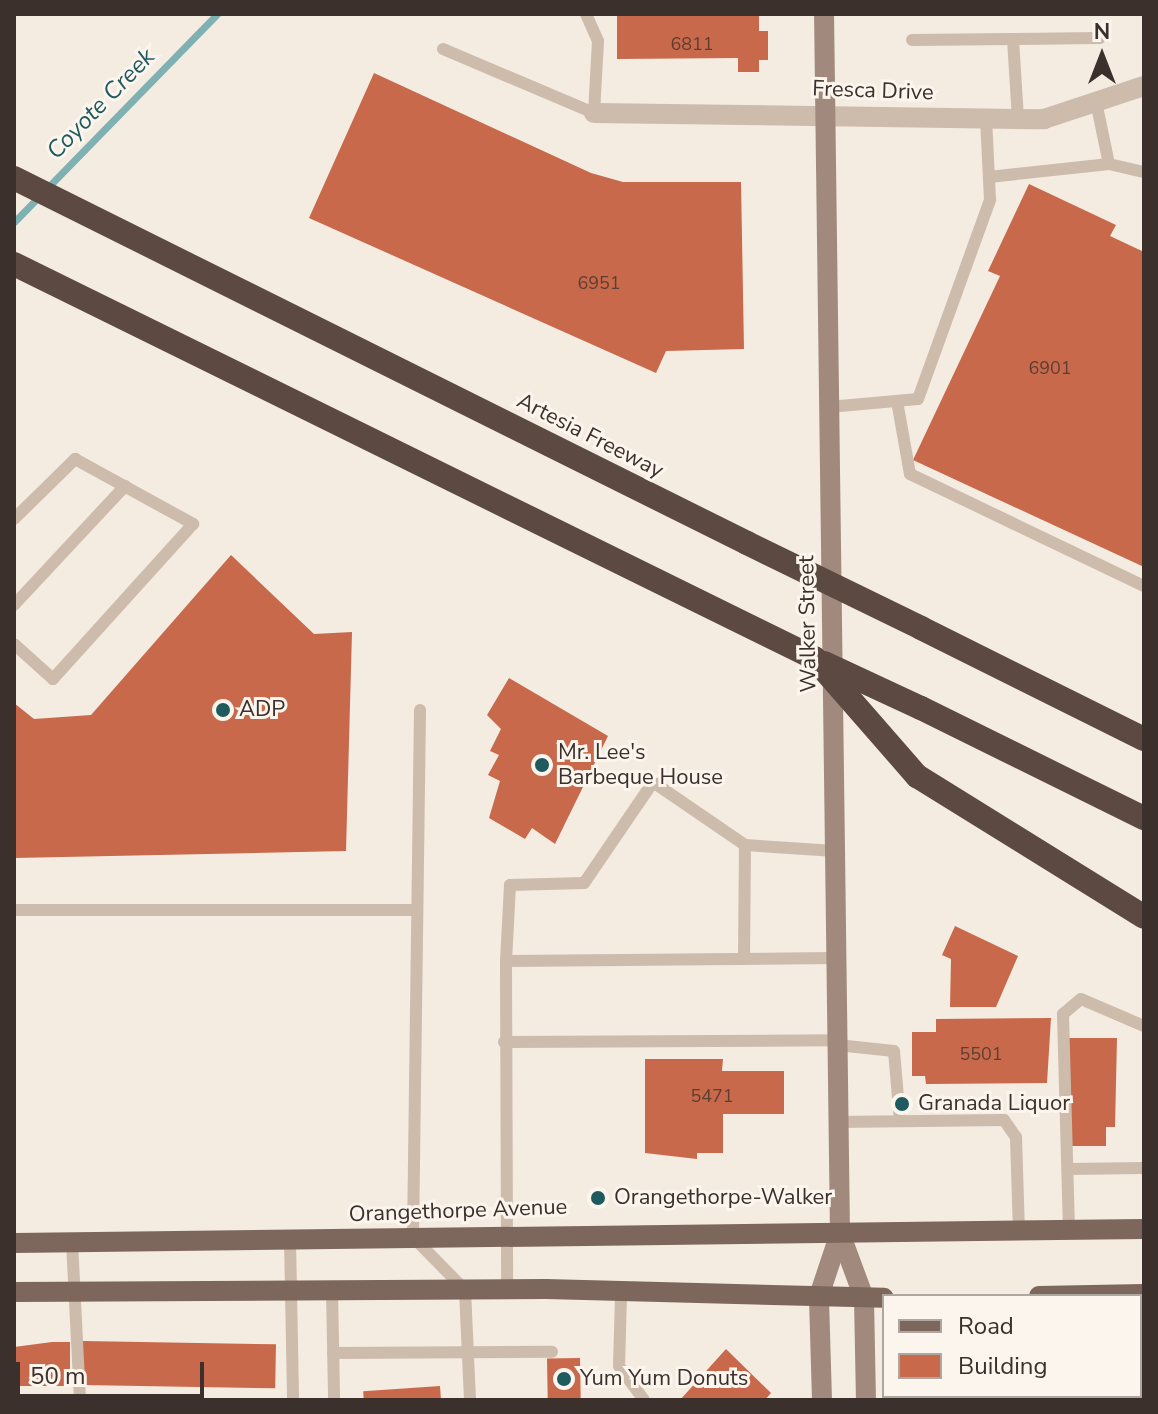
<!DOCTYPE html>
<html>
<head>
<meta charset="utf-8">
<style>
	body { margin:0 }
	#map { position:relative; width:1158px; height:1414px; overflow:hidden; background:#f4ebe1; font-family:"Nunito Sans",sans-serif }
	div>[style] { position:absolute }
	.stream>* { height:7px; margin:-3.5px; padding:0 3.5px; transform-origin:3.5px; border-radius:3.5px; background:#7fb0b2 }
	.building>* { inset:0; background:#c8694b; transform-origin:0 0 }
	.service>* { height:12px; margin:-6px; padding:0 6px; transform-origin:6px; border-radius:6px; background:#cdbbac }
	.minor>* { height:20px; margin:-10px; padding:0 10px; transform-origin:10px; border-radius:10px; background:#cdbbac }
	.secondary>* { height:20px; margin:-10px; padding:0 10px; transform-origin:10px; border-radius:10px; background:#a18a7d }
	.primary>* { height:20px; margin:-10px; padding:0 10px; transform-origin:10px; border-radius:10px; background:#7d675c }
	.motorway>* { height:24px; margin:-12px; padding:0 12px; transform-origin:12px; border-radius:12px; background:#5c4a42 }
	.motorway-bridge>* { height:24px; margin:-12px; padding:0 12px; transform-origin:12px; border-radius:12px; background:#5c4a42 }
	.dots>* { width:22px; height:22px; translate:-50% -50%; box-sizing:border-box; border:4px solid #fbf5ee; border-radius:50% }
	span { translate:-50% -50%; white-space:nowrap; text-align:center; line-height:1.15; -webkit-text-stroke:6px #fbf5ee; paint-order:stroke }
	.number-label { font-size:18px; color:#5e3e33 }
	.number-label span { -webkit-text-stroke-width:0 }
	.street-label { font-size:22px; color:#3b302b }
	.poi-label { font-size:22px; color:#3b302b }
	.left { translate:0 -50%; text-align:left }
	.water-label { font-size:24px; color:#1f5a5e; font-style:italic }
	.frame { position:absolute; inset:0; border:16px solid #3b302b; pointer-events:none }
	.legend { position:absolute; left:882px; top:1294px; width:260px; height:104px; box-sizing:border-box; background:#fbf5ee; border:2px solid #aea6a0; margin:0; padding:10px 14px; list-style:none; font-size:24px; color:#3b302b }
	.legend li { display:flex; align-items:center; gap:16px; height:40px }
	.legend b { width:40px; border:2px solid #aea6a0 }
	.north { position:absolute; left:1062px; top:16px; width:80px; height:80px; -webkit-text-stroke:6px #fbf5ee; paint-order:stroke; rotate:0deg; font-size:22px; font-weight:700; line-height:32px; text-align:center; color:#3b302b }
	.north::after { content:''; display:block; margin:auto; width:28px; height:36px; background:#3b302b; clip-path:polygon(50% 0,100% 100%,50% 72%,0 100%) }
	.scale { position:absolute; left:16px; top:1362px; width:188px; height:36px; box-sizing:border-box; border:4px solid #3b302b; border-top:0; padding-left:10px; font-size:24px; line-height:28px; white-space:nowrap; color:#3b302b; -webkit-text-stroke:6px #fbf5ee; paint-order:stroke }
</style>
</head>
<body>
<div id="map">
	<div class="stream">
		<div style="left:14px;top:222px;width:291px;rotate:-45.7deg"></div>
	</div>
	<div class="building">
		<div style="clip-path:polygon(617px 14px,759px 14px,759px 31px,768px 31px,768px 60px,759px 60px,759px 72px,738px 72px,738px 58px,617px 59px)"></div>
		<div style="clip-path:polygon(374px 73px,591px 173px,623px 182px,741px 182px,744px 349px,666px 351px,656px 373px,309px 218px)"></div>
		<div style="clip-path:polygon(1029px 184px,1116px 225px,1110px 236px,1144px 252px,1144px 567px,913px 460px,1000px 276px,988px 271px)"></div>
		<div style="clip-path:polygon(231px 555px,314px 634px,352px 632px,346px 851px,14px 858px,14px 703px,34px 719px,91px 715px)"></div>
		<div style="clip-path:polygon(509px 678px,608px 736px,555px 844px,532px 828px,525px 839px,489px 818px,500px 781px,488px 775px,499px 755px,490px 751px,501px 729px,487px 715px)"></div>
		<div style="clip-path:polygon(955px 926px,1018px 956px,996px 1007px,950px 1007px,951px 959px,942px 955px)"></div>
		<div style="clip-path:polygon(1051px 1018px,1047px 1083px,926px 1084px,925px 1076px,912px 1076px,912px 1032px,936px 1032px,936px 1019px)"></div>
		<div style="clip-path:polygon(1062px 1038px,1117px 1038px,1115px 1127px,1106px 1127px,1106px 1146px,1072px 1146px)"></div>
		<div style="clip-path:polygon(645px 1059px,723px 1059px,722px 1071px,784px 1071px,784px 1114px,723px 1114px,723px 1153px,697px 1153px,697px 1159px,645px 1153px)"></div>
		<div style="left:83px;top:1341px;width:193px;height:44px;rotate:1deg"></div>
		<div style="clip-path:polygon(52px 1342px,70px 1342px,70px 1386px,14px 1386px,14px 1347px)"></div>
		<div style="clip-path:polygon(726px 1349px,771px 1393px,765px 1400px,680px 1400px)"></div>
		<div style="left:580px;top:1358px;width:42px;height:33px;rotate:89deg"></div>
		<div style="left:440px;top:1386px;width:14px;height:77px;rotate:86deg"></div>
		<div style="left:907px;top:1396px;width:113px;height:4px"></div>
	</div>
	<div class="service">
		<div style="left:912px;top:40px;width:101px;rotate:-0.6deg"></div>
		<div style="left:443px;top:49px;width:164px;rotate:23deg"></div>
		<div style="left:594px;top:113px;width:72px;rotate:-86.8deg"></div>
		<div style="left:598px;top:41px;width:30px;rotate:-114deg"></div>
		<div style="left:1018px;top:119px;width:80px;rotate:-93.6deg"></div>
		<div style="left:1013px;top:39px;width:87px;rotate:-0.7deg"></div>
		<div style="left:1109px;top:164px;width:36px;rotate:13deg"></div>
		<div style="left:989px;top:177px;width:121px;rotate:-6.2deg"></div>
		<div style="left:1109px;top:164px;width:63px;rotate:-101.8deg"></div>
		<div style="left:897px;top:401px;width:74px;rotate:79.9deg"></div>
		<div style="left:910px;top:474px;width:259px;rotate:25.6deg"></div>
		<div style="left:829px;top:407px;width:89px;rotate:-5.1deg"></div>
		<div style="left:918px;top:399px;width:212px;rotate:-70.1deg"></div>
		<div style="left:990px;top:200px;width:81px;rotate:-92.8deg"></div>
		<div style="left:14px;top:519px;width:86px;rotate:-44.5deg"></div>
		<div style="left:75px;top:459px;width:135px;rotate:28.8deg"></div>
		<div style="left:193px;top:524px;width:209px;rotate:132.1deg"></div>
		<div style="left:53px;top:679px;width:52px;rotate:-138.1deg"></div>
		<div style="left:14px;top:605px;width:163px;rotate:-47deg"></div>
		<div style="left:420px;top:710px;width:527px;rotate:90.76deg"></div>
		<div style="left:413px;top:1237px;width:74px;rotate:45.5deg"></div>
		<div style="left:465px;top:1290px;width:110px;rotate:87.4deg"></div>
		<div style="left:835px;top:851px;width:90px;rotate:-176.2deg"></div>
		<div style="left:745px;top:845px;width:112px;rotate:-145.6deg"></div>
		<div style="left:653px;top:782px;width:122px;rotate:124.3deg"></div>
		<div style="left:584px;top:883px;width:74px;rotate:178.5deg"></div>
		<div style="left:510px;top:885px;width:76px;rotate:93deg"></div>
		<div style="left:506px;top:961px;width:330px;rotate:-0.5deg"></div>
		<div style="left:14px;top:910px;width:401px"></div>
		<div style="left:744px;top:959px;width:114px;rotate:-89.5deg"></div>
		<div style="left:506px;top:961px;width:328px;rotate:89.8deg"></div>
		<div style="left:504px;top:1042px;width:333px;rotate:-0.3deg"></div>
		<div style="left:837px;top:1045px;width:57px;rotate:6deg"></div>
		<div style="left:894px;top:1051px;width:70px;rotate:85.1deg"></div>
		<div style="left:838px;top:1122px;width:166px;rotate:-0.7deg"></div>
		<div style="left:1004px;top:1120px;width:21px;rotate:55deg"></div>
		<div style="left:1016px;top:1137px;width:94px;rotate:88.2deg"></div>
		<div style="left:1068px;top:1169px;width:76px;rotate:-0.8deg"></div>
		<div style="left:1069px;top:1230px;width:216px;rotate:-91.6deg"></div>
		<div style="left:1063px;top:1014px;width:23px;rotate:-40deg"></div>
		<div style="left:1081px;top:999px;width:69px;rotate:23.2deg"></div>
		<div style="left:290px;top:1239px;width:161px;rotate:88.9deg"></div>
		<div style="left:72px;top:1242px;width:158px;rotate:87.1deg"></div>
		<div style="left:332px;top:1291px;width:109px;rotate:88.9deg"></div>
		<div style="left:621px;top:1295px;width:71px;rotate:91.6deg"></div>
		<div style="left:619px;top:1366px;width:42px;rotate:53.7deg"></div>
		<div style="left:333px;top:1353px;width:219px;rotate:-0.3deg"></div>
		<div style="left:1032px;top:1396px;width:4px;rotate:76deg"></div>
		<div style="left:900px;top:1400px;width:4px;rotate:-90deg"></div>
	</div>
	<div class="minor">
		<div style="left:594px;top:113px;width:450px;rotate:0.8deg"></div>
		<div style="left:1044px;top:119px;width:105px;rotate:-18.3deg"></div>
		<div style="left:1097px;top:1396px;width:4px;rotate:90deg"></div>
	</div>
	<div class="secondary">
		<div style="left:840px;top:1233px;width:69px;rotate:69.7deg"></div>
		<div style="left:864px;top:1298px;width:102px;rotate:88.9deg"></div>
		<div style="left:822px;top:1400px;width:104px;rotate:-91.7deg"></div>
		<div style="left:819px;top:1296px;width:66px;rotate:-71.6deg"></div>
		<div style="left:840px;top:1233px;width:1219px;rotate:-90.75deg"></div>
	</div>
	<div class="primary">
		<div style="left:14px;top:1243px;width:1130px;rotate:-0.71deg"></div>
		<div style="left:14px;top:1292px;width:532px;rotate:-0.32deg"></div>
		<div style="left:546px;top:1289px;width:338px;rotate:1.5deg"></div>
		<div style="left:1039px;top:1296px;width:105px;rotate:-1.1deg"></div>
	</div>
	<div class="motorway">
		<div style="left:14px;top:178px;width:819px;rotate:26.47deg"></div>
		<div style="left:14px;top:264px;width:892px;rotate:26.22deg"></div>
		<div style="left:921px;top:628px;width:249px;rotate:26.5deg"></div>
		<div style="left:921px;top:708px;width:249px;rotate:26.3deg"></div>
		<div style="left:917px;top:776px;width:267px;rotate:31.8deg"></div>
	</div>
	<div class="motorway-bridge">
		<div style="left:747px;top:543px;width:194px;rotate:26deg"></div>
		<div style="left:814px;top:658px;width:157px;rotate:48.9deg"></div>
		<div style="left:824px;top:663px;width:107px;rotate:24.9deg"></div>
	</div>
	<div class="dots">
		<div style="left:223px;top:710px;background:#1f5a5e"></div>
		<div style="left:542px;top:765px;background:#1f5a5e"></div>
		<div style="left:902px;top:1104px;background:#1f5a5e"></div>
		<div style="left:598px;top:1198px;background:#1f5a5e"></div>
		<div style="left:564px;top:1379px;background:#1f5a5e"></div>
	</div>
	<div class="number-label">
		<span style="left:692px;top:44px">6811</span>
		<span style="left:599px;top:283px">6951</span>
		<span style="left:1050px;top:368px">6901</span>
		<span style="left:981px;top:1054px">5501</span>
		<span style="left:712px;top:1096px">5471</span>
	</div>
	<div class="street-label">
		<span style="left:873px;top:91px;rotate:2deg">Fresca Drive</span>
		<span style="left:590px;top:436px;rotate:27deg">Artesia Freeway</span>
		<span style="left:808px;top:624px;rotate:-91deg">Walker Street</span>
		<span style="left:458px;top:1211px;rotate:-2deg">Orangethorpe Avenue</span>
	</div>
	<div class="poi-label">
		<span class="left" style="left:239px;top:710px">ADP</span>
		<span class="left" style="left:558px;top:765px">Mr. Lee's<br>Barbeque House</span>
		<span class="left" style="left:918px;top:1104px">Granada Liquor</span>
		<span class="left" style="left:614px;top:1198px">Orangethorpe-Walker</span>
		<span class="left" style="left:580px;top:1379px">Yum Yum Donuts</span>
	</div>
	<div class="water-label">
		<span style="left:101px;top:104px;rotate:-46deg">Coyote Creek</span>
	</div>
	<div class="frame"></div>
	<ul class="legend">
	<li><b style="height:10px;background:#7d675c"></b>Road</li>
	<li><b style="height:22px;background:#c8694b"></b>Building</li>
	</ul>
	<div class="north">N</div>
	<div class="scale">50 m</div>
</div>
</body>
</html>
